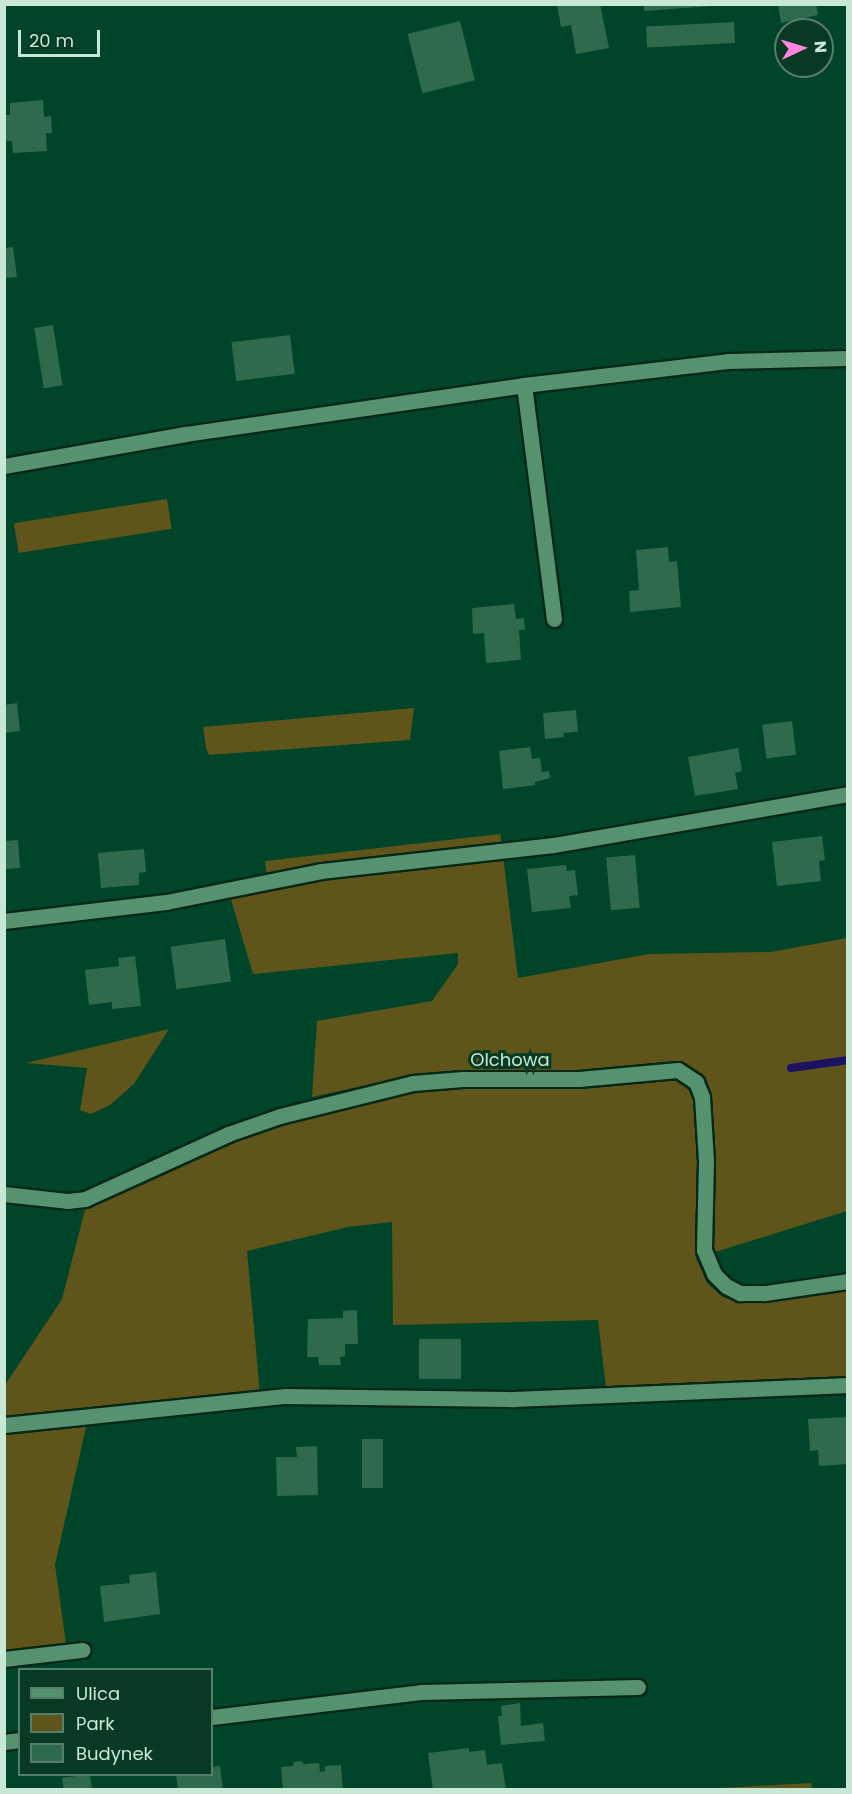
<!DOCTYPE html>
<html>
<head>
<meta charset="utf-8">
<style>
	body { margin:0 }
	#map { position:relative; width:852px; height:1794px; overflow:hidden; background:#004529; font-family:Poppins,sans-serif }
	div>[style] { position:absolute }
	.green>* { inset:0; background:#5f5419; transform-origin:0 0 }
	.stream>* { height:8px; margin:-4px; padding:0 4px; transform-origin:4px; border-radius:4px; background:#1c1163 }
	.building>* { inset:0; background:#2e6a4b; transform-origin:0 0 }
	.roads { filter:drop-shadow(2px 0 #072717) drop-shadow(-2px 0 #072717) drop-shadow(0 2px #072717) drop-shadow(0 -2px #072717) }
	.minor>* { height:15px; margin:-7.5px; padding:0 7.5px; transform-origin:7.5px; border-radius:7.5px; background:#569170 }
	span { translate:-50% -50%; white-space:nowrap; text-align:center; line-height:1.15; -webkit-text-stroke:6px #083922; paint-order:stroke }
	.street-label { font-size:18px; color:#c9e7d5 }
	.frame { position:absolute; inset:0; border:6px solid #c9e7d5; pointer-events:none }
	.legend { position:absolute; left:18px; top:1668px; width:195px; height:108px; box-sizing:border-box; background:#083922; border:2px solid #557f6a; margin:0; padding:8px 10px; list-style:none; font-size:18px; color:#c9e7d5 }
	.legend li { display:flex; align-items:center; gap:12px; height:30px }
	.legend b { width:30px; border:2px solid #557f6a }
	.north { position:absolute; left:774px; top:18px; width:60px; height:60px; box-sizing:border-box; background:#083922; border:2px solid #557f6a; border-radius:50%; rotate:86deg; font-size:16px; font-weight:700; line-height:24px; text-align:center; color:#c9e7d5 }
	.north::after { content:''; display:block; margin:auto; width:21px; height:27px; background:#ff85de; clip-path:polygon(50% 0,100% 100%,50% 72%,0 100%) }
	.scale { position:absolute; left:18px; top:30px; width:82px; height:27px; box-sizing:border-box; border:3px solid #c9e7d5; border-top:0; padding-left:8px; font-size:18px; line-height:21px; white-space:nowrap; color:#c9e7d5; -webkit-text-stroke:4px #083922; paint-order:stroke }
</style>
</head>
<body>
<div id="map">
	<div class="green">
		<div style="left:167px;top:499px;width:30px;height:155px;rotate:81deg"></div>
		<div style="clip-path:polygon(414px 708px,410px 740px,209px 755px,206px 748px,203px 727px)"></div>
		<div style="clip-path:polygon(500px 834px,502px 846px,267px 877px,265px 861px)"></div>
		<div style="clip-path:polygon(503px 856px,518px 978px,649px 954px,771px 952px,847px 938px,847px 1211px,696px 1258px,707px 1283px,723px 1297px,739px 1302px,762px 1303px,847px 1287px,847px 1378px,606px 1388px,598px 1320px,393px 1325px,392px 1222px,348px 1227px,247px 1251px,260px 1393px,5px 1417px,5px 1385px,62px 1299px,86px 1206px,117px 1194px,224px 1142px,280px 1122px,441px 1074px,394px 1079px,312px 1097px,317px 1021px,432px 1001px,458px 964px,458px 953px,253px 974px,230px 896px,322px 875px)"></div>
		<div style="clip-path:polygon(169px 1029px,134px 1084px,110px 1105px,91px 1114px,80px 1110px,87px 1068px,26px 1063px)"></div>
		<div style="clip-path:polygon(86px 1427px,55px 1565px,66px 1644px,5px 1651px,5px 1431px)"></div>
		<div style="clip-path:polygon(811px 1783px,812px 1789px,703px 1789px)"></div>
	</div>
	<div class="stream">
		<div style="left:791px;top:1068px;width:58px;rotate:-8deg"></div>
	</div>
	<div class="building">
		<div style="clip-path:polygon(557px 4px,600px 4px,609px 48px,576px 54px,571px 25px,561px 27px)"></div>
		<div style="clip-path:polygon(644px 4px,712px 4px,712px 6px,644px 11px)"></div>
		<div style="clip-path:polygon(778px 4px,816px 4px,818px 15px,781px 23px)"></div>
		<div style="left:460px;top:21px;width:61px;height:54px;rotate:76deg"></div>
		<div style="left:734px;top:22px;width:21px;height:88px;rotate:87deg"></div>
		<div style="clip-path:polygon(43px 100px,44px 117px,51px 116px,52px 133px,46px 133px,47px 151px,13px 153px,12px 141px,7px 141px,4px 135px,6px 115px,10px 115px,10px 103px)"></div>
		<div style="clip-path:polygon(13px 247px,17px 277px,4px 278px,4px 248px)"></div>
		<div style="left:53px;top:325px;width:61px;height:19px;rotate:81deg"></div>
		<div style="left:290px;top:335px;width:39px;height:59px;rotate:83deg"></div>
		<div style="clip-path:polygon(668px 547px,669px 562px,677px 561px,681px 607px,630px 612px,629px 591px,639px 590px,636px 550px)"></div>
		<div style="clip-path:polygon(514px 604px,516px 619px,524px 618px,525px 630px,519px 630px,521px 660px,486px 663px,484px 633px,473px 634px,472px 608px)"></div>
		<div style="clip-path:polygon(17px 703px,20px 731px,4px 733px,4px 705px)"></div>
		<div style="clip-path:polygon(576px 710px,578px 732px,563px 733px,564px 737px,545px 739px,543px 713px)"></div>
		<div style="left:792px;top:721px;width:34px;height:30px;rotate:83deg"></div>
		<div style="clip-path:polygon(530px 747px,532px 759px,540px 758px,542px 772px,549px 771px,550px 778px,535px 782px,535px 785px,503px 789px,499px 751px)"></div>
		<div style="clip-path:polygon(738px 748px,742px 771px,735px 773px,738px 789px,695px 796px,688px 757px)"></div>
		<div style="clip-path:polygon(822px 836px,825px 860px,819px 861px,821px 881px,777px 886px,772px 842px)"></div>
		<div style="left:18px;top:840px;width:28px;height:14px;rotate:86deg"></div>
		<div style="clip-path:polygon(144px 849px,146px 872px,139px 873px,139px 885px,101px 888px,98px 853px)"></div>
		<div style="left:635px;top:855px;width:53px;height:29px;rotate:85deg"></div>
		<div style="clip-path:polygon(566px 865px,567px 871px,575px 870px,578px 895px,569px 896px,571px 908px,532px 912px,527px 869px)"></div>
		<div style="left:225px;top:939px;width:43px;height:55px;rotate:82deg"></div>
		<div style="clip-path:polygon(135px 956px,141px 1006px,112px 1009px,112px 1002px,89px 1005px,85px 970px,119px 966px,118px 958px)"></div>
		<div style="clip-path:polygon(357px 1310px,358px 1344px,345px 1344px,345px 1356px,340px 1357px,341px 1365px,319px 1365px,318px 1357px,307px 1357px,308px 1319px,343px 1318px,343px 1311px)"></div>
		<div style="left:419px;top:1339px;width:42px;height:40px"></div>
		<div style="clip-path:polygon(848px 1417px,848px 1464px,819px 1466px,818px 1450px,810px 1451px,808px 1419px)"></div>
		<div style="left:362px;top:1439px;width:21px;height:49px"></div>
		<div style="clip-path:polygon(317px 1446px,318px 1495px,277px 1496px,276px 1457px,297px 1457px,296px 1447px)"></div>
		<div style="clip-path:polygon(156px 1572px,160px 1614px,104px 1622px,100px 1586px,130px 1583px,129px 1575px)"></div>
		<div style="clip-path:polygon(520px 1703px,521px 1726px,543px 1723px,545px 1741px,501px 1745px,498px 1716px,502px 1716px,501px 1706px)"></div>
		<div style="clip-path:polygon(469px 1748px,469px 1752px,485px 1750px,487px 1765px,502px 1763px,506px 1790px,433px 1790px,428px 1753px)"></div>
		<div style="clip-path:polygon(301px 1761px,304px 1764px,319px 1763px,320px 1772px,325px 1771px,325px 1766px,341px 1765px,343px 1790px,283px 1790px,281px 1767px,293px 1766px,294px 1762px)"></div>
		<div style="clip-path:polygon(220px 1766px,223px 1790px,178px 1790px,176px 1774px,212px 1774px,212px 1767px)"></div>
		<div style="clip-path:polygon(90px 1774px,92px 1790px,64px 1790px,62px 1778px)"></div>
	</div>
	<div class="roads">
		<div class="minor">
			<div style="left:524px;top:385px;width:236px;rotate:82.7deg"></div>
			<div style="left:4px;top:466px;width:184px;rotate:-10deg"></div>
			<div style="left:185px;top:434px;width:343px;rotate:-8.2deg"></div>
			<div style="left:524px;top:385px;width:205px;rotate:-6.7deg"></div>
			<div style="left:728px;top:361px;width:120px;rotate:-1.4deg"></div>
			<div style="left:4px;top:921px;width:163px;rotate:-6.7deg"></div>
			<div style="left:166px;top:902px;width:158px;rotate:-11.3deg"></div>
			<div style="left:321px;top:871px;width:233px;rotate:-6.4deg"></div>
			<div style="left:553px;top:845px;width:299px;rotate:-9.8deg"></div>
			<div style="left:4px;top:1194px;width:63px;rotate:6.3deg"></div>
			<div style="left:67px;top:1201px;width:18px;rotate:-6deg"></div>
			<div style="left:85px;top:1199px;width:157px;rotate:-24.4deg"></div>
			<div style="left:228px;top:1134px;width:55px;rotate:-19.1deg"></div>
			<div style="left:280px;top:1116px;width:137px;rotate:-13.9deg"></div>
			<div style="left:413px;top:1083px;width:50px;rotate:-4.6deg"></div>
			<div style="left:463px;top:1079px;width:116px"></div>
			<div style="left:579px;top:1079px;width:99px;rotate:-5.2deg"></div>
			<div style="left:678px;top:1070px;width:22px;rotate:34deg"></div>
			<div style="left:696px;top:1082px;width:16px;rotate:68deg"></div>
			<div style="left:702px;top:1097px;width:64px;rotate:86.4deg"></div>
			<div style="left:706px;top:1161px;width:89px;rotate:91.3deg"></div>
			<div style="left:704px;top:1250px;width:26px;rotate:67deg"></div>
			<div style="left:714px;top:1274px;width:17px;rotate:45deg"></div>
			<div style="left:726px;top:1286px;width:16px;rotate:27deg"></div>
			<div style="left:740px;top:1293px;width:25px"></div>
			<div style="left:765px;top:1293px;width:84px;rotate:-8.2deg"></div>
			<div style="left:4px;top:1425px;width:283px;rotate:-5.9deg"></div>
			<div style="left:286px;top:1396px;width:229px;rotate:0.8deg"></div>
			<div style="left:515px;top:1399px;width:333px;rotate:-2.4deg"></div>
			<div style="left:4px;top:1659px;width:79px;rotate:-6.6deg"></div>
			<div style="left:212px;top:1717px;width:210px;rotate:-6.8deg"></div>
			<div style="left:421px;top:1692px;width:217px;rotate:-1.3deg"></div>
			<div style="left:4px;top:1742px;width:16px;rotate:-7deg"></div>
		</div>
	</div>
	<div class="street-label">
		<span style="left:510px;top:1060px">Olchowa</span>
	</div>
	<div class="frame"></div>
	<ul class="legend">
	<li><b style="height:8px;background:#569170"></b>Ulica</li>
	<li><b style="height:16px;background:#5f5419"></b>Park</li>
	<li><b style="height:16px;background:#2e6a4b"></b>Budynek</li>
	</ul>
	<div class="north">N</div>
	<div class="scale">20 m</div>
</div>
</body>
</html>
